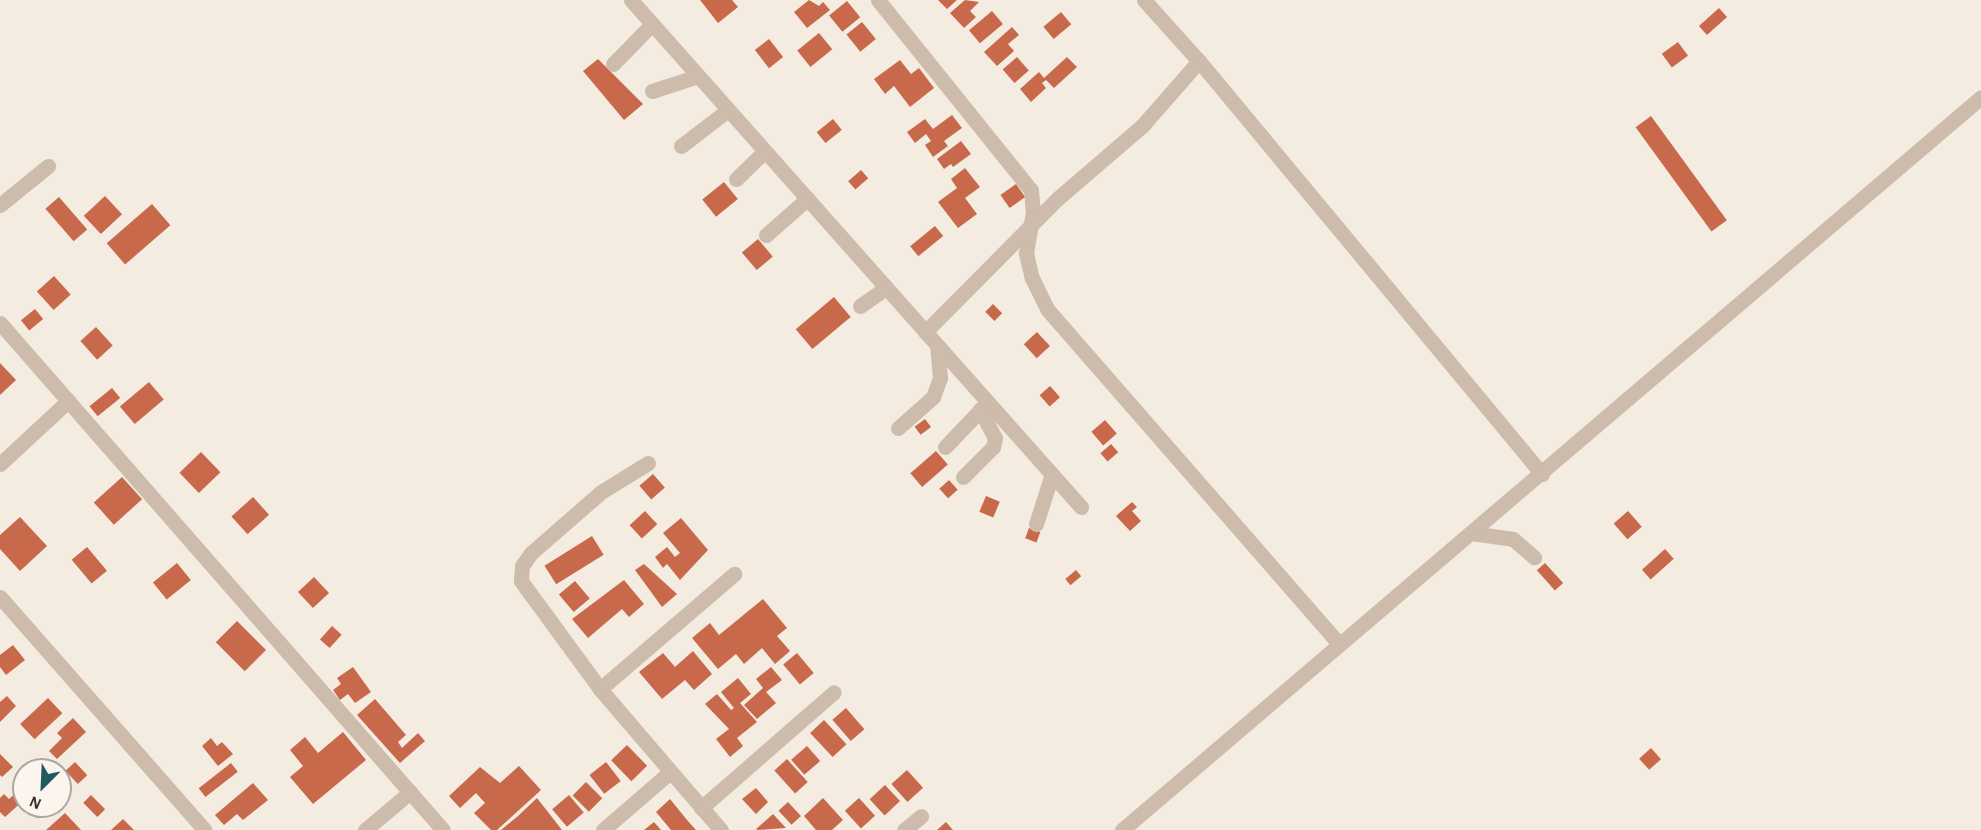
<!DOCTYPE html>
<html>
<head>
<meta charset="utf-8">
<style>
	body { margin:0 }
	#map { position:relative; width:1981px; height:830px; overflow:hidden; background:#f4ebe1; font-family:"Alegreya Sans",sans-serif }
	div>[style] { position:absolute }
	.building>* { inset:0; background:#c8694b; transform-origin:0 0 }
	.minor>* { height:15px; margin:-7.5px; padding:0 7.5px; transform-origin:7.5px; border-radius:7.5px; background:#cdbbac }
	span { translate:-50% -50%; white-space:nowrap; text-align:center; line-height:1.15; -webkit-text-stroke:6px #fbf5ee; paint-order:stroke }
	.north { position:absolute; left:12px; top:758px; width:60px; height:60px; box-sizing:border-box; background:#fbf5ee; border:2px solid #aea6a0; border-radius:50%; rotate:204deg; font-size:16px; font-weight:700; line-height:24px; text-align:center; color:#3b302b }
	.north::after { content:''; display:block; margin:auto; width:21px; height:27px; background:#1f5a5e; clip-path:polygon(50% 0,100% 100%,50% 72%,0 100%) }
</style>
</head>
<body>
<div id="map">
	<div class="building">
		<div style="clip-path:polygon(700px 0,732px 0,738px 7px,718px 23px)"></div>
		<div style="clip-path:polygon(809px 0,819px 6px,823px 2px,830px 10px,807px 28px,794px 12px)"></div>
		<div style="clip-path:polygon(938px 0,957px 0,947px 9px)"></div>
		<div style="clip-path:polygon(965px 0,979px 2px,970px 11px,976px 17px,964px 28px,950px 13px)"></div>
		<div style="left:847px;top:1px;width:21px;height:23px;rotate:51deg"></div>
		<div style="left:1719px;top:8px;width:12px;height:27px;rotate:48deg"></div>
		<div style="left:992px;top:11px;width:17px;height:30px;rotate:50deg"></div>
		<div style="left:1061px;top:12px;width:16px;height:23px;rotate:50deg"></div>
		<div style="left:862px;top:22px;width:22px;height:20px;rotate:51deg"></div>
		<div style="clip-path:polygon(1012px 27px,1019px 35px,1008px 44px,1014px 51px,997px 66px,984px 52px)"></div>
		<div style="left:819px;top:33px;width:21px;height:28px;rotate:51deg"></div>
		<div style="left:769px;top:39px;width:23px;height:18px;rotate:52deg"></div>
		<div style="left:1678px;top:42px;width:17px;height:20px;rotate:54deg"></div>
		<div style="left:1017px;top:57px;width:18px;height:19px;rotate:49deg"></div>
		<div style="clip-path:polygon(1067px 57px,1077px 67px,1054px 88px,1046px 80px,1042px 83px,1046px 88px,1031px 102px,1020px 89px,1039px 72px,1044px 78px)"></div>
		<div style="clip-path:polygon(598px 59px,643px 104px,624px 120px,583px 71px)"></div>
		<div style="clip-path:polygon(900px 60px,911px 74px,919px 68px,934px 88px,910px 107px,894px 86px,885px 94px,874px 79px)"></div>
		<div style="clip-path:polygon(952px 115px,962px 128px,944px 141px,948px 146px,933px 157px,925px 145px,931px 141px,926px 134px,915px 143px,907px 132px,925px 119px,933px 129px)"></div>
		<div style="left:1651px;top:116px;width:129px;height:19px;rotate:54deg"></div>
		<div style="left:833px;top:119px;width:14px;height:21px;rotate:51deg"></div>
		<div style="clip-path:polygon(961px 141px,971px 154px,953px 167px,951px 164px,944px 169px,937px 159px)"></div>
		<div style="clip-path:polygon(965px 168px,980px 187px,965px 198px,977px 214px,958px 228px,938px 202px,957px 188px,951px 179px)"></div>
		<div style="left:861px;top:170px;width:11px;height:17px;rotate:49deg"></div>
		<div style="left:724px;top:182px;width:22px;height:28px;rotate:51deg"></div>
		<div style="left:1016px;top:184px;width:16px;height:19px;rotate:55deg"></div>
		<div style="left:105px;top:196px;width:25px;height:29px;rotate:47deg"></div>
		<div style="left:59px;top:197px;width:43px;height:18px;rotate:49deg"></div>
		<div style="left:152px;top:204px;width:28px;height:60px;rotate:49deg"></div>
		<div style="left:935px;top:226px;width:13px;height:32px;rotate:51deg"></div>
		<div style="left:758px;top:239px;width:23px;height:21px;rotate:50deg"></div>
		<div style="left:54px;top:276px;width:25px;height:23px;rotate:48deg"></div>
		<div style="left:834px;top:297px;width:26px;height:50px;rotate:50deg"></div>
		<div style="left:993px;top:304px;width:13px;height:11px;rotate:45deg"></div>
		<div style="left:35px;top:309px;width:13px;height:18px;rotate:51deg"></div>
		<div style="left:96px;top:327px;width:25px;height:21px;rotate:48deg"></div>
		<div style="left:1037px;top:332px;width:19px;height:18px;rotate:47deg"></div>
		<div style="clip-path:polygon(0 363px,16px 380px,0 395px)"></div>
		<div style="left:149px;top:382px;width:23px;height:38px;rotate:50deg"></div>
		<div style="left:1050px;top:386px;width:15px;height:14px;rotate:48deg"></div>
		<div style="left:112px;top:388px;width:13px;height:29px;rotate:51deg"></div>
		<div style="left:925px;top:419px;width:10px;height:13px;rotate:53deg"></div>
		<div style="left:1105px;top:420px;width:18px;height:18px;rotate:49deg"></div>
		<div style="left:1111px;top:444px;width:11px;height:14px;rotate:49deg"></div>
		<div style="left:936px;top:451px;width:18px;height:34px;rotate:49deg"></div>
		<div style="left:201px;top:452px;width:28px;height:30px;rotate:46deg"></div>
		<div style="left:653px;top:474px;width:18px;height:18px;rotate:49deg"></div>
		<div style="left:122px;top:477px;width:30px;height:38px;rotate:48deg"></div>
		<div style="left:949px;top:480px;width:13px;height:13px;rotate:48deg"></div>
		<div style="left:986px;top:496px;width:15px;height:17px;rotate:23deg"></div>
		<div style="left:253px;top:497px;width:24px;height:29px;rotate:48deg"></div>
		<div style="clip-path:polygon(1132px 502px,1137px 507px,1132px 511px,1141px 521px,1130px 531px,1116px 516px)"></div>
		<div style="left:645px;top:511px;width:18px;height:21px;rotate:47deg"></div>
		<div style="left:1628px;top:511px;width:21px;height:19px;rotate:49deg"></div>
		<div style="clip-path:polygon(20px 517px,47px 546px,20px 571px,0 549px,0 535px)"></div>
		<div style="clip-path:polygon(681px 518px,708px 550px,680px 580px,667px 564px,663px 568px,655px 557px,667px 547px,675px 557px,680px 553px,663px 533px)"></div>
		<div style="left:1029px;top:528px;width:12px;height:11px;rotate:20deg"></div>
		<div style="left:592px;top:536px;width:22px;height:56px;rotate:58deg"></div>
		<div style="left:87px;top:547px;width:31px;height:20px;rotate:50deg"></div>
		<div style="left:1665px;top:549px;width:13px;height:31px;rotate:48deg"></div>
		<div style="left:177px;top:563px;width:22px;height:31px;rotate:51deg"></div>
		<div style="left:1545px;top:563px;width:27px;height:11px;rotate:48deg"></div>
		<div style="clip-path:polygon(644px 564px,677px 594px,662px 607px,635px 570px)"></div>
		<div style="left:1076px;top:570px;width:8px;height:14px;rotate:50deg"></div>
		<div style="left:314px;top:577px;width:22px;height:22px;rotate:47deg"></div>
		<div style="clip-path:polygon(624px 580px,644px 604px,629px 617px,622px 609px,588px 638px,572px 619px)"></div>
		<div style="left:575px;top:581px;width:23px;height:21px;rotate:50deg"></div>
		<div style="clip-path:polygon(763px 599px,787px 628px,777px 636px,790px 651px,775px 664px,762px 648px,744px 664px,736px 654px,718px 669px,692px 638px,710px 623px,719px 635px)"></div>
		<div style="left:237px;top:621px;width:41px;height:30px;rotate:45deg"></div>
		<div style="left:332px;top:626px;width:13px;height:18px;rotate:42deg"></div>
		<div style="clip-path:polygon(13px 645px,25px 660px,6px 675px,0 667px,0 655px)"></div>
		<div style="clip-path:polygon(693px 651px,712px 674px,694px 690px,685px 680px,662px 699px,639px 672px,663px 653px,675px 667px)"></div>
		<div style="left:797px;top:653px;width:26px;height:18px;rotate:50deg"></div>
		<div style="clip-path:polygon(353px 667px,371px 692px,355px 703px,348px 694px,340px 700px,333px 690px,341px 684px,337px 678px)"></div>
		<div style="clip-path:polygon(771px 667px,782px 680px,766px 692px,776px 703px,757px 719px,744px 705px,763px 688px,756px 679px)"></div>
		<div style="clip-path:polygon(738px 678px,751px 694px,740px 703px,757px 722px,737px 738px,743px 746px,730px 757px,716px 739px,729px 729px,705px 704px,717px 694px,731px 710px,734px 708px,721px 692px)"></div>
		<div style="clip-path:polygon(7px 696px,16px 706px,0 722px,0 702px)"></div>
		<div style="left:48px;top:698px;width:21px;height:38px;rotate:47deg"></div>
		<div style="clip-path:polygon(375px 699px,406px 735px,398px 742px,402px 748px,418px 733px,425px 741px,400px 763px,357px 715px)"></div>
		<div style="left:846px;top:708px;width:28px;height:18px;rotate:49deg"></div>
		<div style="clip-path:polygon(73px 718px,86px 732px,57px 759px,49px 751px,62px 738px,57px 733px)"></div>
		<div style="left:824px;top:720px;width:33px;height:19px;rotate:47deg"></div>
		<div style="clip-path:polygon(343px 732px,366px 760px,313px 804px,290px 777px,303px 766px,290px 750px,305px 737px,318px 753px)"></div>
		<div style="clip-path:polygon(211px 738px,217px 746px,222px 742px,233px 754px,218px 766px,202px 746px)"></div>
		<div style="left:627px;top:745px;width:29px;height:22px;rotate:46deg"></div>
		<div style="left:807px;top:746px;width:20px;height:21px;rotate:49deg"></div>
		<div style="left:1651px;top:748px;width:15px;height:16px;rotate:48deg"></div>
		<div style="clip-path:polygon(0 754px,13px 767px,2px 777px,0 775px)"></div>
		<div style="left:787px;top:759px;width:31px;height:17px;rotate:48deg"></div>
		<div style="left:75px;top:762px;width:18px;height:13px;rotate:47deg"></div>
		<div style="left:606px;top:762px;width:24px;height:21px;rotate:52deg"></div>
		<div style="left:231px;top:763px;width:11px;height:41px;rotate:52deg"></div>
		<div style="clip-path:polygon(519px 766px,541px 790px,497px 830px,491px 830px,474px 813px,485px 803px,476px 793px,460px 808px,449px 796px,480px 767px,500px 783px)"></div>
		<div style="left:907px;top:770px;width:24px;height:21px;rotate:48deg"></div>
		<div style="left:586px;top:782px;width:23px;height:19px;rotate:45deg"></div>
		<div style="clip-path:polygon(253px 783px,268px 800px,243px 820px,237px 814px,224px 825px,215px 815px)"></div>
		<div style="left:885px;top:785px;width:22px;height:21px;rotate:47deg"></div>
		<div style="clip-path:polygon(756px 788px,768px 802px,756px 814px,742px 799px)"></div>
		<div style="clip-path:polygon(20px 789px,24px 800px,5px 817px,0 812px,0 798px,4px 794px,9px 799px)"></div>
		<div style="left:91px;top:795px;width:20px;height:11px;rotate:45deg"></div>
		<div style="left:569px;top:795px;width:23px;height:22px;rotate:50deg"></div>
		<div style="clip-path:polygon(537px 798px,562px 830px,501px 830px,518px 816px)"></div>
		<div style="clip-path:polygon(823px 798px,843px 820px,832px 830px,816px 830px,804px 816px)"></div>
		<div style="left:859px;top:798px;width:24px;height:19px;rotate:48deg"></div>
		<div style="clip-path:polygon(670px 799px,687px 820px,696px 830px,671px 830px,656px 812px)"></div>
		<div style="left:788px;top:802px;width:19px;height:13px;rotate:47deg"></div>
		<div style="clip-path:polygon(65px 813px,81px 830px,46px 830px)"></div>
		<div style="clip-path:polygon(773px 814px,786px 828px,758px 830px,756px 829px)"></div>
		<div style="clip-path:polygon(123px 819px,134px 830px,111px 830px)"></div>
		<div style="clip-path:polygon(654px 822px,661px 830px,644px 830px)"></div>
		<div style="clip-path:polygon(946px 822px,953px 830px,937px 830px)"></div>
	</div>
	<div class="minor">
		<div style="left:631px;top:0;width:678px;rotate:48.41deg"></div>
		<div style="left:878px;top:0;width:244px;rotate:51.2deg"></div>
		<div style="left:1031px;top:190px;width:22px;rotate:85deg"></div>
		<div style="left:1033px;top:212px;width:42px;rotate:99.7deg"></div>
		<div style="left:1026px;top:253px;width:26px;rotate:77deg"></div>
		<div style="left:1032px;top:278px;width:34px;rotate:64deg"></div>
		<div style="left:1047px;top:309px;width:444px;rotate:48.9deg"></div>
		<div style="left:1144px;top:0;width:82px;rotate:48deg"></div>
		<div style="left:1199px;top:61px;width:537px;rotate:50.29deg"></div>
		<div style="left:613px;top:64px;width:56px;rotate:-45.7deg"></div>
		<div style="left:652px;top:91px;width:48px;rotate:-18.1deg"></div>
		<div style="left:681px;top:146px;width:59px;rotate:-37.5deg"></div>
		<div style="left:736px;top:179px;width:40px;rotate:-44deg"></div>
		<div style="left:0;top:205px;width:62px;rotate:-39.1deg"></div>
		<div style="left:766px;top:235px;width:55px;rotate:-41.3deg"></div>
		<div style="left:860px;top:306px;width:32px;rotate:-35deg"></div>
		<div style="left:0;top:323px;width:673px;rotate:48.85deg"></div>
		<div style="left:925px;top:332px;width:187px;rotate:-45.2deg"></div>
		<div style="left:1057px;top:199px;width:112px;rotate:-40.7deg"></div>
		<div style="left:1142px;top:126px;width:86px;rotate:-48.8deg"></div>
		<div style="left:898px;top:428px;width:47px;rotate:-41.5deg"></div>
		<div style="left:933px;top:397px;width:20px;rotate:-70deg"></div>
		<div style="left:940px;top:378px;width:32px;rotate:-95deg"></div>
		<div style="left:945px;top:447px;width:59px;rotate:-46.4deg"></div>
		<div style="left:648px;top:463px;width:55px;rotate:148.3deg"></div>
		<div style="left:601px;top:492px;width:93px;rotate:138.9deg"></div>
		<div style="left:531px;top:553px;width:16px;rotate:125deg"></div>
		<div style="left:522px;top:566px;width:15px;rotate:94deg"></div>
		<div style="left:521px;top:581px;width:134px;rotate:53.8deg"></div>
		<div style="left:600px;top:689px;width:186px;rotate:49.4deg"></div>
		<div style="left:0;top:464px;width:93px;rotate:-42.8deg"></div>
		<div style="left:963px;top:477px;width:42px;rotate:-45deg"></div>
		<div style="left:993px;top:447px;width:9px;rotate:-77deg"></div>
		<div style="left:995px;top:438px;width:32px;rotate:-118deg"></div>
		<div style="left:1036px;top:524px;width:52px;rotate:-72.3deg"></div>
		<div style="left:1471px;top:533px;width:42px;rotate:8.1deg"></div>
		<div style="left:1513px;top:539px;width:28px;rotate:41deg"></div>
		<div style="left:0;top:597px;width:310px;rotate:48.7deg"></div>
		<div style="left:600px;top:689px;width:177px;rotate:-40.6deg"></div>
		<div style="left:701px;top:808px;width:176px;rotate:-41.1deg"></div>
		<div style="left:365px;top:830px;width:59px;rotate:-40.2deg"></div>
		<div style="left:603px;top:830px;width:89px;rotate:-40.9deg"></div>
		<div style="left:904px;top:830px;width:22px;rotate:-39deg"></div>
		<div style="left:1122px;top:830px;width:1129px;rotate:-40.47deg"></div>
	</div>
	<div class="north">N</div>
</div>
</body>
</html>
